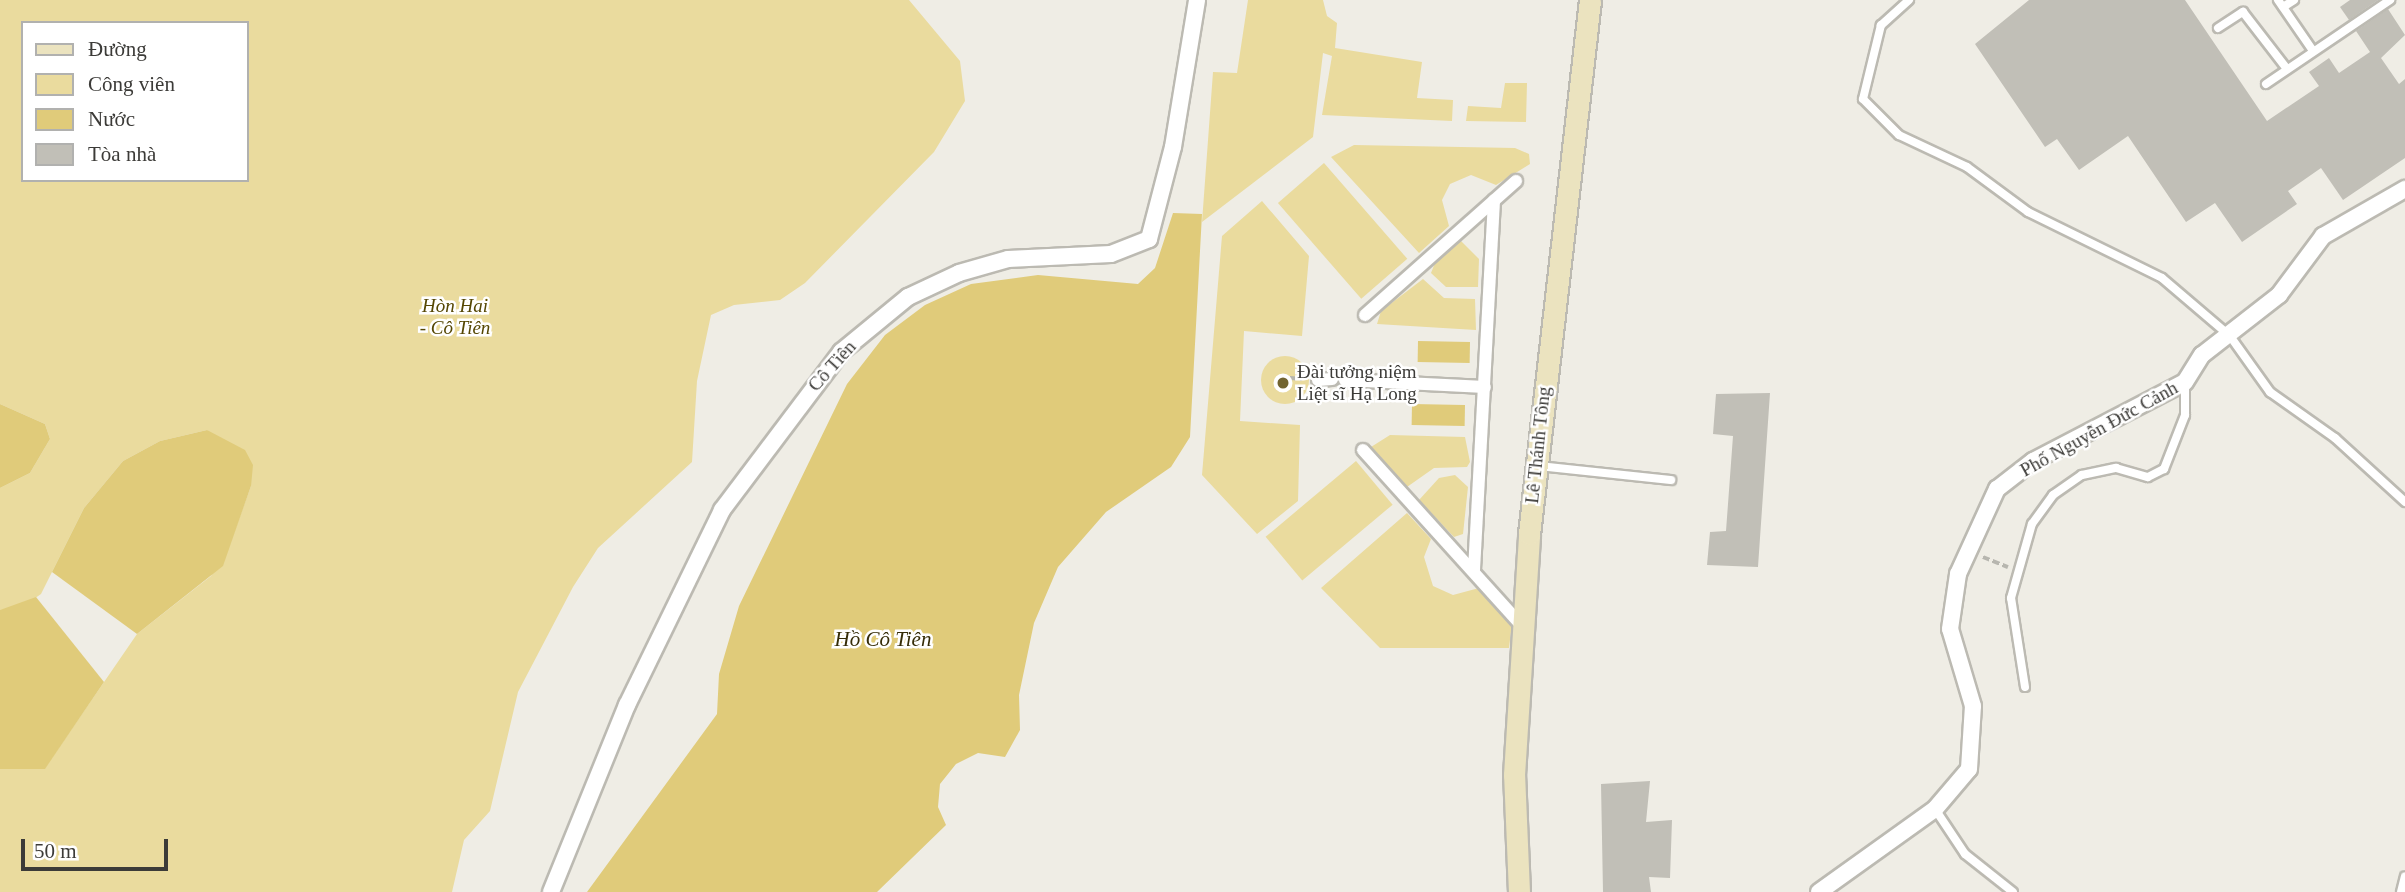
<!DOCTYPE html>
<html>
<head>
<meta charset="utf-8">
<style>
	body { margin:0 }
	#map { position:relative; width:2405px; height:892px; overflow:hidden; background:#efede5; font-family:"Times New Roman",serif }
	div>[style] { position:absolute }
	.green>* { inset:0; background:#eadb9e; transform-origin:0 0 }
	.round { border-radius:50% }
	.water>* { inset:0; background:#e0cb7a; transform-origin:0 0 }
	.building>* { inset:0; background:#c1bfb7 }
	.path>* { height:3.5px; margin-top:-1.75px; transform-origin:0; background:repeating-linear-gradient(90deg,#b7b6af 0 7px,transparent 0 10.5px) }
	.roads { filter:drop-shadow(2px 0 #bcbab2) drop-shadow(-2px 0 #bcbab2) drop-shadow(0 2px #bcbab2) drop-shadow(0 -2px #bcbab2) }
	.service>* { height:8px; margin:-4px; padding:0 4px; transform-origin:4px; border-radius:4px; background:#fff }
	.pedestrian>* { height:12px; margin:-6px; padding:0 6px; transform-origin:6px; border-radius:6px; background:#fff }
	.minor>* { height:16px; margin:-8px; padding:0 8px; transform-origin:8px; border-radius:8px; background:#fff }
	.secondary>* { height:21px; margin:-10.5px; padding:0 10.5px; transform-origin:10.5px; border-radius:10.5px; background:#ebe3bf }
	.dots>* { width:19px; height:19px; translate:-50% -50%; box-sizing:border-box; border:4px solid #fff; border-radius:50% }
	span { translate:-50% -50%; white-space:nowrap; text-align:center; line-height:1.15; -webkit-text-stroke:5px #fff; paint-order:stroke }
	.park-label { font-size:19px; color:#554703; font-style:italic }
	.street-label { font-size:19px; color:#3c3b38 }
	.poi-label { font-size:19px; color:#3c3b38 }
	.left { translate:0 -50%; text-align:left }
	.water-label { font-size:21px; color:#362d08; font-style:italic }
	.legend { position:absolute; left:21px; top:21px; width:228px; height:161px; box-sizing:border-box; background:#fff; border:2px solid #b1b1af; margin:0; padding:9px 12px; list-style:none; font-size:21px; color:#3c3b38 }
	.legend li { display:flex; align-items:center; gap:14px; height:35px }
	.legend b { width:35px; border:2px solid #b1b1af }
	.scale { position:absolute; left:21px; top:839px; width:147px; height:32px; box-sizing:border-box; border:4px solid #3c3b38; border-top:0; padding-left:9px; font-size:21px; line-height:24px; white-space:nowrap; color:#3c3b38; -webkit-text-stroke:5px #fff; paint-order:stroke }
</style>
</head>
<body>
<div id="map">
	<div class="green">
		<div style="clip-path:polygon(evenodd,0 0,909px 0,960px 61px,965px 101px,934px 152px,805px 283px,780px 300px,734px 305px,711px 315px,697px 381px,692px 462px,598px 548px,573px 587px,518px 692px,490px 811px,464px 840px,452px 892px,0 892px,0 769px,45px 768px,137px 634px,211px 576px,227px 552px,251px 486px,207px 430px,160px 441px,123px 461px,84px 508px,41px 594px,21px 608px,0 610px,0 488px,30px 473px,50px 439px,45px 424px,0 404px,0 0,23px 23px,247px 23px,247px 180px,23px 180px,23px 23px)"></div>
		<div style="clip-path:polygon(1248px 0,1323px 0,1327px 16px,1337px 23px,1335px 48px,1422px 62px,1417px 98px,1453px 100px,1452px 121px,1322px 115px,1332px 56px,1323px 53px,1313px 137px,1202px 222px,1213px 72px,1237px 73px)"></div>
		<div style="clip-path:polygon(1505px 83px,1527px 83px,1526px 122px,1466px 121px,1468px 106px,1501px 108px)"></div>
		<div style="clip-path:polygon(1354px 145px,1515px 148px,1529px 154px,1530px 164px,1496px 185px,1471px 175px,1450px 184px,1442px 200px,1449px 226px,1419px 253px,1331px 157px)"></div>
		<div style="left:1324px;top:163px;width:127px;height:61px;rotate:49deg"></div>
		<div style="clip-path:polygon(1262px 201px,1309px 256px,1302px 336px,1244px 331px,1240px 421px,1300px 425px,1298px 501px,1257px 534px,1202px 475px,1222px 236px)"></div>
		<div style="clip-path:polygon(1460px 240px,1479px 259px,1478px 287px,1446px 287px,1431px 273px,1437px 258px)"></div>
		<div style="clip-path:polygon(1423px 279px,1444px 298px,1475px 299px,1476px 330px,1377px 324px,1381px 311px)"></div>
		<div class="round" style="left:1261px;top:356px;width:48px;height:48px"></div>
		<div style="clip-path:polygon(1390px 435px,1465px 437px,1470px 462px,1467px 467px,1434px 468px,1407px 487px,1371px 447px)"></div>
		<div style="left:1356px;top:461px;width:57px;height:118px;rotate:50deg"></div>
		<div style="clip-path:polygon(1455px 475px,1468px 487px,1463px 534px,1454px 537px,1419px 500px,1439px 478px)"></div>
		<div style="clip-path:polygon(1407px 513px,1431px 539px,1424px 557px,1433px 586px,1453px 595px,1479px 588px,1492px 598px,1512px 623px,1509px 648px,1380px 648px,1321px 588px)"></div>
	</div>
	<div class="water">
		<div style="clip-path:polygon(1173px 213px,1202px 214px,1190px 437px,1171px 467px,1106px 512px,1058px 567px,1034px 623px,1019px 695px,1020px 730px,1005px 757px,978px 753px,956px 764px,940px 784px,938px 807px,946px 825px,877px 892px,587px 892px,717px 714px,719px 674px,739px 606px,847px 384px,885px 335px,925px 305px,971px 284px,1038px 275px,1138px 284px,1155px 268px)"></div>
		<div style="left:1418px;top:341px;width:52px;height:21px;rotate:1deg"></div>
		<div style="clip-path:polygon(0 404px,45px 424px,50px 439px,30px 473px,0 488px)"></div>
		<div style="left:1412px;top:404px;width:53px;height:21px;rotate:1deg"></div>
		<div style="clip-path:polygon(207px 430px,245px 450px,253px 465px,251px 486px,223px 566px,137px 634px,52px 572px,84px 508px,123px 461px,160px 441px)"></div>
		<div style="clip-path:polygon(36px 597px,104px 682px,45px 769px,0 769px,0 610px)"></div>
	</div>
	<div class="building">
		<div style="clip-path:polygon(2029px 0,2185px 0,2267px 121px,2319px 86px,2309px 72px,2329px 58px,2339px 73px,2370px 52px,2356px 31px,2388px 9px,2405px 35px,2381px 58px,2399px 84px,2405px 79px,2405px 158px,2343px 200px,2321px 168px,2288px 191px,2297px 204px,2242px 242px,2215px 203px,2186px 222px,2128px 136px,2079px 170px,2057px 139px,2045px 147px,1975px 44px)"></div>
		<div style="clip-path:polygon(2350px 0,2378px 0,2349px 20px,2340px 7px)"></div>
		<div style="clip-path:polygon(1770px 393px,1758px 567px,1707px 565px,1710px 532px,1726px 531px,1733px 436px,1713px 434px,1716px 394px)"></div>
		<div style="clip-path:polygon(1650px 781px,1646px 822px,1672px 820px,1670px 878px,1649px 877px,1651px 892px,1603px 892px,1601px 784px)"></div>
	</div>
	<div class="path">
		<div style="left:1279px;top:377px;width:23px;rotate:5deg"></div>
		<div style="left:1983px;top:557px;width:27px;rotate:22deg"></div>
	</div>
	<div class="roads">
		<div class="service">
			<div style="left:1909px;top:0;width:38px;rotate:138deg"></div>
			<div style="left:1881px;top:25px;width:76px;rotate:103.7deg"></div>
			<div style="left:1863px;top:99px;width:51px;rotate:45deg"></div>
			<div style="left:1899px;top:135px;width:75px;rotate:25.2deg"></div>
			<div style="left:1967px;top:167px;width:76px;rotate:36.4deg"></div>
			<div style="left:2028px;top:212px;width:149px;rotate:26.2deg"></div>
			<div style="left:2162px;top:278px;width:89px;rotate:40.5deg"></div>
			<div style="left:2230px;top:336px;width:69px;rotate:54.5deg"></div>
			<div style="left:2270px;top:392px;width:80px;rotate:35.3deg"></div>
			<div style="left:2335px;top:438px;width:95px;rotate:42.4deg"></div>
			<div style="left:2278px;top:0;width:62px;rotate:55.5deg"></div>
			<div style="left:2283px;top:7px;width:13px;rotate:-32deg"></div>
			<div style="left:2218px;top:28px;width:30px;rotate:-33deg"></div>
			<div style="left:2243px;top:12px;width:72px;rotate:52.3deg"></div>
			<div style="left:2266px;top:84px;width:150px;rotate:-34.1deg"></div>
			<div style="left:1538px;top:466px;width:134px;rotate:6deg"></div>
			<div style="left:2025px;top:687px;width:90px;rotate:-98.9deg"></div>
			<div style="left:2011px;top:598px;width:77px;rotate:-74.2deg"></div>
			<div style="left:2032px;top:524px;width:36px;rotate:-54deg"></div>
			<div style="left:2053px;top:495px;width:35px;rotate:-35deg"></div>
			<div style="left:2082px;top:475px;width:35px;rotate:-12deg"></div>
			<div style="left:2116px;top:468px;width:33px;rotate:16deg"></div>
			<div style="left:2148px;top:477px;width:18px;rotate:-27deg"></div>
			<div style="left:2164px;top:469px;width:58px;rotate:-68.7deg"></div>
			<div style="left:2185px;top:415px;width:33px;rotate:-90deg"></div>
			<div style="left:1935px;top:809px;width:54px;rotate:56.3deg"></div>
			<div style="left:1965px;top:854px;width:61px;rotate:38.4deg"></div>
			<div style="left:2401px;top:892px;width:16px;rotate:-76deg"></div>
		</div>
		<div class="pedestrian">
			<div style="left:1365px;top:315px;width:202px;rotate:-41.6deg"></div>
			<div style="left:1318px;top:380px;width:14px;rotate:-4deg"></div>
			<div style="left:1345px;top:380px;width:140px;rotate:2.9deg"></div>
			<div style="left:1363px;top:450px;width:239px;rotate:47.9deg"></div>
			<div style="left:1474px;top:570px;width:370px;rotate:-86.9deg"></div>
		</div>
		<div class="minor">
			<div style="left:551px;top:892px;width:202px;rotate:-67.9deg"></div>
			<div style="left:627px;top:705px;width:217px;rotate:-64deg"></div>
			<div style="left:722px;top:510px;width:198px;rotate:-53deg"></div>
			<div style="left:841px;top:352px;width:87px;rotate:-39.4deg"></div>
			<div style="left:908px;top:297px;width:56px;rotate:-25.2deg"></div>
			<div style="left:959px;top:273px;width:51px;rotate:-15.9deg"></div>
			<div style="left:1008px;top:259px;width:103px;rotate:-2.8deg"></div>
			<div style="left:1111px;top:254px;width:41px;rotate:-21.5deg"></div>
			<div style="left:1149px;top:239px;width:95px;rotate:-75.4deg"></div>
			<div style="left:1173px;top:147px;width:149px;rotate:-80.7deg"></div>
			<div style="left:1819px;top:892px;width:143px;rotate:-35.6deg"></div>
			<div style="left:1935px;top:809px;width:52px;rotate:-49.6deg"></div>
			<div style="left:1969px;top:769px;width:63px;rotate:-86.4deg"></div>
			<div style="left:1973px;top:706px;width:80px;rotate:-106.6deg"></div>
			<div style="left:1950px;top:629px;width:56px;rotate:-81.7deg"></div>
			<div style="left:1958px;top:574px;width:94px;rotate:-65.4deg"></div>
			<div style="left:1997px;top:489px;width:46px;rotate:-37.9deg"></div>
			<div style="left:2033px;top:461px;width:171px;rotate:-27.5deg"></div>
			<div style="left:2185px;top:382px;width:32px;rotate:-58deg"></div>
			<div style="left:2202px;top:355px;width:98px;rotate:-37.9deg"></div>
			<div style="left:2279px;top:295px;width:74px;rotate:-53.3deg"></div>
			<div style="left:2323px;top:236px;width:95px;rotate:-29.8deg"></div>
		</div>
		<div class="secondary">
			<div style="left:1519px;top:892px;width:117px;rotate:-92.4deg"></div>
			<div style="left:1514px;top:775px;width:241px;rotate:-86.4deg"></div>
			<div style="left:1529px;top:534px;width:537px;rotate:-83.48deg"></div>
		</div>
	</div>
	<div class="dots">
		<div style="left:1283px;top:383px;background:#716431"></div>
	</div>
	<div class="park-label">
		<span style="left:455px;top:317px">Hòn Hai<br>- Cô Tiên</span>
	</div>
	<div class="street-label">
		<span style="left:832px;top:366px;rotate:-48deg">Cô Tiên</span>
		<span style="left:2099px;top:429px;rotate:-29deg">Phố Nguyễn Đức Cảnh</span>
		<span style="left:1538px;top:445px;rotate:-84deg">Lê Thánh Tông</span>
	</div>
	<div class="poi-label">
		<span class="left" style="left:1297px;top:383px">Đài tưởng niệm<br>Liệt sĩ Hạ Long</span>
	</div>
	<div class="water-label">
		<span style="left:883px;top:639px">Hồ Cô Tiên</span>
	</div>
	<ul class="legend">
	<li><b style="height:9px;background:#ebe3bf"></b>Đường</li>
	<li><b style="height:19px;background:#eadb9e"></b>Công viên</li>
	<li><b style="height:19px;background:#e0cb7a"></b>Nước</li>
	<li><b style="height:19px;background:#c1bfb7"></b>Tòa nhà</li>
	</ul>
	<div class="scale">50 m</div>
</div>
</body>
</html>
